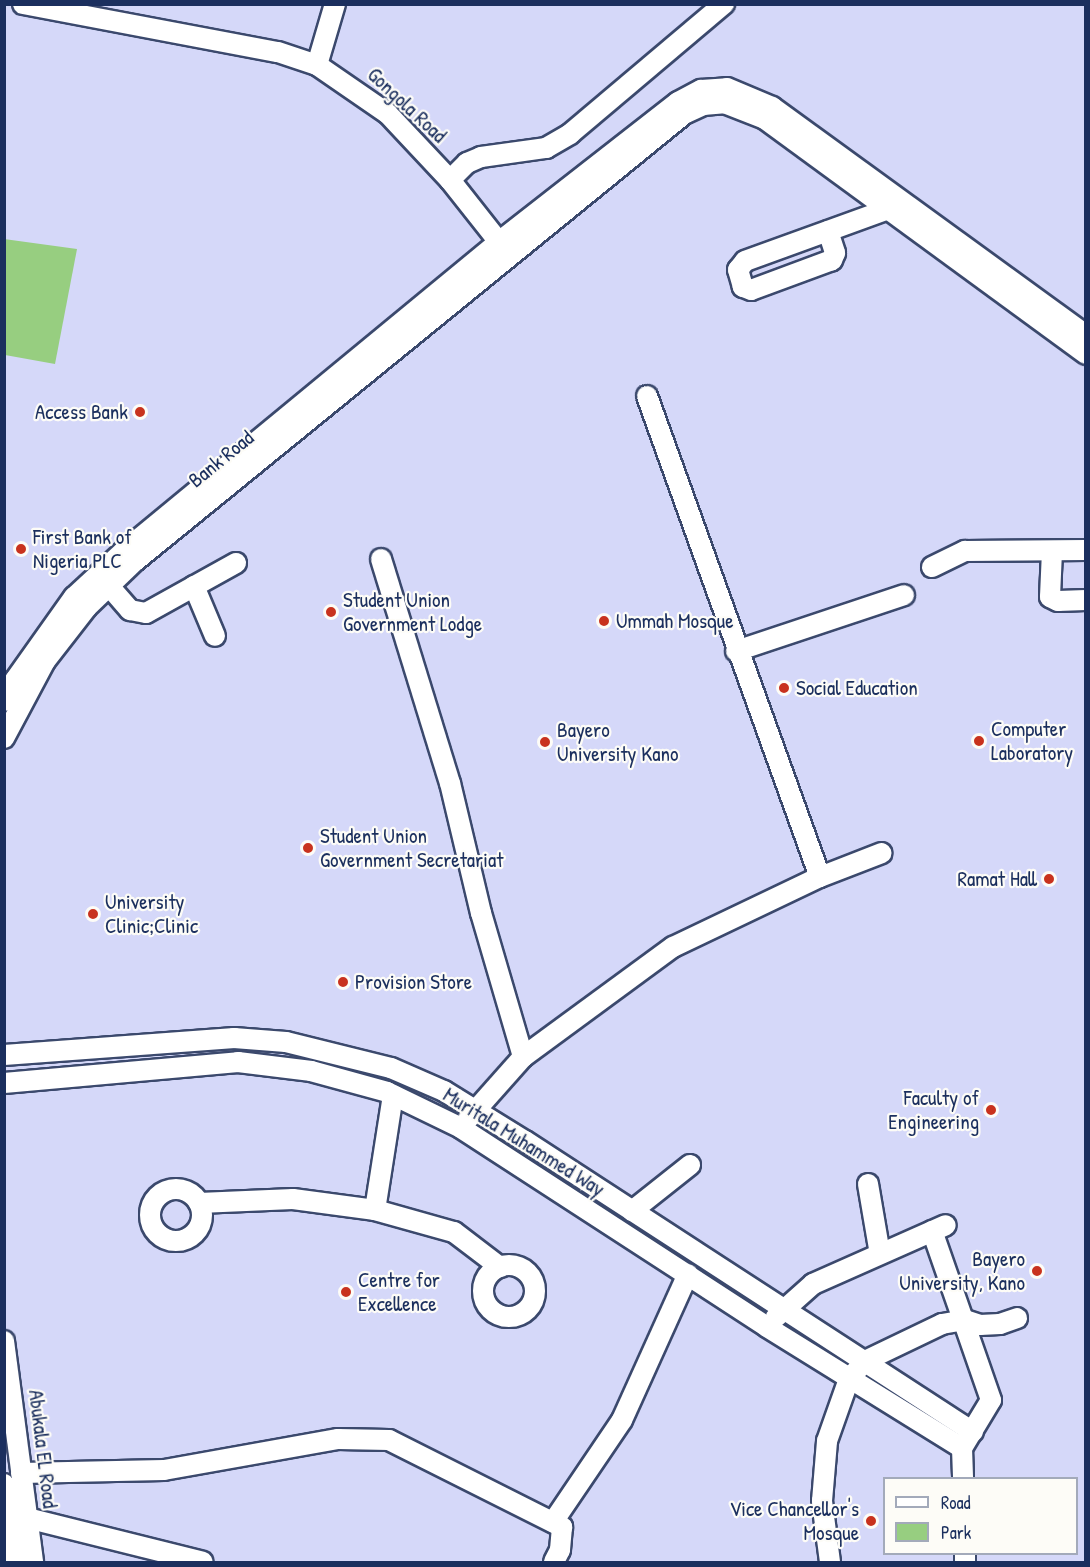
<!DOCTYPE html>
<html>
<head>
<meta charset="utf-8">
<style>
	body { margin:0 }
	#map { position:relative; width:1090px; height:1567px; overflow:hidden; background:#f3dec1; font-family:"Patrick Hand",sans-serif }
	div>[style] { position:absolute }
	.built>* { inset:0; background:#d5d8f9 }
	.green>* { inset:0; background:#97ce80 }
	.roads { filter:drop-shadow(2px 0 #3b496d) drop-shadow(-2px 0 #3b496d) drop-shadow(0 2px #3b496d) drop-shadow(0 -2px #3b496d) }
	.minor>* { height:20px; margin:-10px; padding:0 10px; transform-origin:10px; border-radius:10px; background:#fff }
	.minor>.ring { margin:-10px; padding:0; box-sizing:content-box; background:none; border:20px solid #fff; border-radius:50% }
	.dots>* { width:16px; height:16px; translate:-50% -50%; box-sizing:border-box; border:3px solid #fdfcf7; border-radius:50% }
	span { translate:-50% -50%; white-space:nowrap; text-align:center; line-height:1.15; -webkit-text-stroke:4.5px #fdfcf7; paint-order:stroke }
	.street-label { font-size:21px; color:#1b2f5e }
	.poi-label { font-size:21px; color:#1b2f5e }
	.right { translate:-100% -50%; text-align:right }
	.left { translate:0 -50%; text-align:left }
	.frame { position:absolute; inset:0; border:6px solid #1b2f5e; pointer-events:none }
	.legend { position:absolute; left:883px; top:1477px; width:195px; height:78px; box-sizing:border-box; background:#fdfcf7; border:2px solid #a3aaba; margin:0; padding:8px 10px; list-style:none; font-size:18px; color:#1b2f5e }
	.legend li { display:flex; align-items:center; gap:12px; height:30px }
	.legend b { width:30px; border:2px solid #a3aaba }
</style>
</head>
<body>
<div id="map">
	<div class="built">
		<div style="clip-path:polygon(evenodd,5px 5px,1085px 5px,1085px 1562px,5px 1562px,5px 5px,884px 1478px,1076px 1478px,1076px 1554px,884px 1554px,884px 1478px)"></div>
	</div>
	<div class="green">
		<div style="clip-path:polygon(4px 239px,77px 249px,55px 364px,5px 355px)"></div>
	</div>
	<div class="roads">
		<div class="minor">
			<div style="left:23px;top:4px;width:259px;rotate:10.7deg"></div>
			<div style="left:278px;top:52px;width:41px;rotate:18.4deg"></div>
			<div style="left:317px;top:65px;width:86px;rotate:34.6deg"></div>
			<div style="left:388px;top:114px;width:91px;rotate:46.8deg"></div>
			<div style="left:450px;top:180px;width:90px;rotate:51.7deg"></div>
			<div style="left:317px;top:65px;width:64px;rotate:-73.6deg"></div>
			<div style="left:450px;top:180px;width:24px;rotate:-45deg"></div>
			<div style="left:467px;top:163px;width:15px;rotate:-23deg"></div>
			<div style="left:481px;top:157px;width:66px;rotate:-7.9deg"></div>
			<div style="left:546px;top:148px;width:28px;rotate:-30deg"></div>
			<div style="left:570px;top:134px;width:202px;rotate:-40.2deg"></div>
			<div style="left:828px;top:231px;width:23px;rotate:72deg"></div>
			<div style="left:835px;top:253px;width:8px;rotate:113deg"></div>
			<div style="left:832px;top:260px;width:86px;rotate:159.7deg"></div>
			<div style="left:751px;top:290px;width:9px;rotate:-159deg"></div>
			<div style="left:743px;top:287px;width:18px;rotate:-106deg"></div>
			<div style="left:738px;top:270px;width:11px;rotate:-52deg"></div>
			<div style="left:745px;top:261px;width:153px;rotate:-19.9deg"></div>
			<div style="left:647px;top:396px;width:511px;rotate:70.22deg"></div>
			<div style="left:1052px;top:551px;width:46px;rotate:92.5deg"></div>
			<div style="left:1050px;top:597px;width:9px;rotate:27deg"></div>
			<div style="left:1058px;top:601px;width:28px;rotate:-2deg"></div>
			<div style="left:381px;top:559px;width:234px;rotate:72.9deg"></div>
			<div style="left:450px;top:783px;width:134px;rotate:76.6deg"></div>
			<div style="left:481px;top:913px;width:150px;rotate:73.7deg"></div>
			<div style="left:932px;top:567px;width:37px;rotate:-26deg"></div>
			<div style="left:965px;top:551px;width:121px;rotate:-0.5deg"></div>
			<div style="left:109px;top:586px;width:32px;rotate:49deg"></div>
			<div style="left:130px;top:610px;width:16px;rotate:11deg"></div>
			<div style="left:146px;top:613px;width:103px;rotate:-29.1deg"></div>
			<div style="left:194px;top:586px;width:54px;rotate:67.2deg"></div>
			<div style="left:736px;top:651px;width:177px;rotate:-18.4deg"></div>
			<div style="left:4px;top:701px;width:24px;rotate:-62deg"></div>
			<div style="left:15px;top:680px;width:102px;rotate:-54.6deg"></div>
			<div style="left:74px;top:597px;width:68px;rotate:-42.6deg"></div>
			<div style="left:124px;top:551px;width:486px;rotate:-39.5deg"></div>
			<div style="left:499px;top:242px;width:227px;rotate:-38deg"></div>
			<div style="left:678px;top:102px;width:26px;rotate:-28deg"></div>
			<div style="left:701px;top:90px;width:26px;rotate:-4deg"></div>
			<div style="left:727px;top:88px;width:49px;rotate:22.9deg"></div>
			<div style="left:772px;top:107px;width:388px;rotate:36deg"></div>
			<div style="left:4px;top:738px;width:87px;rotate:-62deg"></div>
			<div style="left:45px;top:661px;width:68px;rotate:-52.1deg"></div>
			<div style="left:87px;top:607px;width:66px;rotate:-43.8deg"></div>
			<div style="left:135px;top:561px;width:708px;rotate:-39.15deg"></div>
			<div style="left:684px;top:114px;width:21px;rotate:-25deg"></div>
			<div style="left:703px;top:105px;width:21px;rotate:-5deg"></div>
			<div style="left:724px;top:103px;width:44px;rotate:21.3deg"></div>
			<div style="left:765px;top:119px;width:398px;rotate:36.2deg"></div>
			<div style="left:4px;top:1055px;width:231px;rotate:-4.2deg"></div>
			<div style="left:234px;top:1038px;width:52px;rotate:4.4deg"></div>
			<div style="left:286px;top:1042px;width:108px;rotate:13.9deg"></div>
			<div style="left:391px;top:1068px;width:58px;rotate:23.5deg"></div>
			<div style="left:444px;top:1091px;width:95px;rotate:31.7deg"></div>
			<div style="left:525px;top:1141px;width:534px;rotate:33.01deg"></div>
			<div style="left:4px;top:1083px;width:235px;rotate:-5.1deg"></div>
			<div style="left:238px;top:1062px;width:74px;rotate:7deg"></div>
			<div style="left:311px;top:1071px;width:79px;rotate:15.4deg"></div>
			<div style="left:387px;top:1092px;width:82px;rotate:25.9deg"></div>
			<div style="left:461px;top:1128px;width:365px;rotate:33deg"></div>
			<div style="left:767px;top:1327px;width:229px;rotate:31.8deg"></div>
			<div style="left:962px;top:1448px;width:56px;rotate:-58.9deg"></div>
			<div style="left:991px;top:1400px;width:179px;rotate:-109.2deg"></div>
			<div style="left:468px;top:1119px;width:83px;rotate:-48.4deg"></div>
			<div style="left:523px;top:1057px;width:186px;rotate:-36.3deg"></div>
			<div style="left:673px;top:947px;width:163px;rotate:-25.5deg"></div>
			<div style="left:820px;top:877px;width:66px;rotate:-21.2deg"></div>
			<div style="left:868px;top:1184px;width:71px;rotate:80.3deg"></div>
			<div class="ring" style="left:150px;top:1189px;width:32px;height:32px"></div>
			<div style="left:199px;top:1203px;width:94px;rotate:-2.4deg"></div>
			<div style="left:293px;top:1199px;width:83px;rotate:7.6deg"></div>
			<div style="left:375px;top:1210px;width:82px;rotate:15.6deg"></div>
			<div style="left:454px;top:1232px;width:58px;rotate:37.3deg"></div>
			<div style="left:375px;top:1210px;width:116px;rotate:-81.1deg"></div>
			<div style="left:632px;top:1211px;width:74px;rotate:-38.4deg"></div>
			<div class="ring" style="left:483px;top:1265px;width:32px;height:32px"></div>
			<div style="left:776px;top:1317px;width:50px;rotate:-41.7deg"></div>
			<div style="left:813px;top:1284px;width:145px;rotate:-23.9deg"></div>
			<div style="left:4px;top:1341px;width:223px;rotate:82.5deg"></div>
			<div style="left:962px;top:1448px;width:30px;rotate:88deg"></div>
			<div style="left:21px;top:1473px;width:143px;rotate:-1.2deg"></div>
			<div style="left:164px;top:1470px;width:177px;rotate:-10.1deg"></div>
			<div style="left:338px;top:1439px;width:51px;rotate:1.1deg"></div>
			<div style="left:389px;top:1440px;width:194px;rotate:26.7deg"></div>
			<div style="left:562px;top:1527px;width:23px;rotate:95deg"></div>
			<div style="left:560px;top:1550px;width:13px;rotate:117deg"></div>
			<div style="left:4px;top:1484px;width:79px;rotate:82deg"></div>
			<div style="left:27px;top:1518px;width:181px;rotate:14deg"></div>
			<div style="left:553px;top:1522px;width:123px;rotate:-55.9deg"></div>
			<div style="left:622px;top:1420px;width:160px;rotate:-65.7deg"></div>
			<div style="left:965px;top:1554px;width:8px;rotate:90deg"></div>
			<div style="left:830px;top:1562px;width:62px;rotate:-97.5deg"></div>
			<div style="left:822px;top:1501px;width:60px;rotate:-85.2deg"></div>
			<div style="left:827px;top:1441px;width:66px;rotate:-70.5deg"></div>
			<div style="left:849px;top:1379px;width:24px;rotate:-48deg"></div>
			<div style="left:865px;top:1361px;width:85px;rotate:-25.7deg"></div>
			<div style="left:942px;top:1324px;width:23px;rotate:-10deg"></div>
			<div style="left:965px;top:1320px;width:16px;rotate:18deg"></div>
			<div style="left:980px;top:1325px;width:20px;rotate:-3deg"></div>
			<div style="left:1000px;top:1324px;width:18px;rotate:-19deg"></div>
		</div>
	</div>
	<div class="dots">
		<div style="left:140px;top:412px;background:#c8321e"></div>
		<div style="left:21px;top:549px;background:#c8321e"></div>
		<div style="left:331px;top:612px;background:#c8321e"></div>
		<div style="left:604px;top:621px;background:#c8321e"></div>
		<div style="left:784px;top:688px;background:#c8321e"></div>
		<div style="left:979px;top:741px;background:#c8321e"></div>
		<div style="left:545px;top:742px;background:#c8321e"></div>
		<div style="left:308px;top:848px;background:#c8321e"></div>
		<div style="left:1049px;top:879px;background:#c8321e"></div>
		<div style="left:93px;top:914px;background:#c8321e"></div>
		<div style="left:343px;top:982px;background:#c8321e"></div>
		<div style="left:991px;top:1110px;background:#c8321e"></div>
		<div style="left:1037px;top:1271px;background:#c8321e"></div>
		<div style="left:346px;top:1292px;background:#c8321e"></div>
		<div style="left:871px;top:1521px;background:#c8321e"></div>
	</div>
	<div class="street-label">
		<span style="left:407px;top:105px;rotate:43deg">Gongola Road</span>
		<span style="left:221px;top:459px;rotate:-39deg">Bank Road</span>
		<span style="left:524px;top:1142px;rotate:32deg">Muritala Muhammed Way</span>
		<span style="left:43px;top:1449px;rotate:83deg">Abukala EL Road</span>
	</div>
	<div class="poi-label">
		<span class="right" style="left:128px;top:412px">Access Bank</span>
		<span class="left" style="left:33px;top:549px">First Bank of<br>Nigeria PLC</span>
		<span class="left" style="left:343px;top:612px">Student Union<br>Government Lodge</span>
		<span class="left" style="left:616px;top:621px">Ummah Mosque</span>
		<span class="left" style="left:796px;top:688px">Social Education</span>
		<span class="left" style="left:991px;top:741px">Computer<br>Laboratory</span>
		<span class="left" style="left:557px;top:742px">Bayero<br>University Kano</span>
		<span class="left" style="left:320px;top:848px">Student Union<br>Government Secretariat</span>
		<span class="right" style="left:1037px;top:879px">Ramat Hall</span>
		<span class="left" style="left:105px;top:914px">University<br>Clinic;Clinic</span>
		<span class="left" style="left:355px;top:982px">Provision Store</span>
		<span class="right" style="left:979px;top:1110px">Faculty of<br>Engineering</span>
		<span class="right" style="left:1025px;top:1271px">Bayero<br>University, Kano</span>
		<span class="left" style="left:358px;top:1292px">Centre for<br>Excellence</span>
		<span class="right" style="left:859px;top:1521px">Vice Chancellor's<br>Mosque</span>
	</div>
	<div class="frame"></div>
	<ul class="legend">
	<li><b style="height:8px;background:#fff"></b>Road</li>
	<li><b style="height:16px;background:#97ce80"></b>Park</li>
	</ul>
</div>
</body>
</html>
